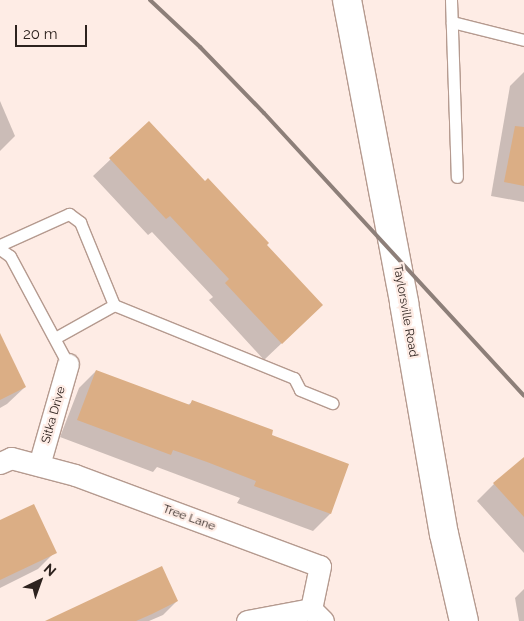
<!DOCTYPE html>
<html>
<head>
<meta charset="utf-8">
<style>
	body { margin:0 }
	#map { position:relative; width:524px; height:621px; overflow:hidden; background:#feece5; font-family:Raleway,sans-serif }
	div>[style] { position:absolute }
	.shadow>* { inset:0; background:#0003 }
	.building>* { inset:0; background:#dbae85 }
	.roads { filter:drop-shadow(1px 0 #b59a8f) drop-shadow(-1px 0 #b59a8f) drop-shadow(0 1px #b59a8f) drop-shadow(0 -1px #b59a8f) }
	.service>* { height:11px; margin:-5.5px; padding:0 5.5px; transform-origin:5.5px; border-radius:5.5px; background:#fff }
	.minor>* { height:21px; margin:-10.5px; padding:0 10.5px; transform-origin:10.5px; border-radius:10.5px; background:#fff }
	.primary>* { height:28px; margin:-14px; padding:0 14px; transform-origin:14px; border-radius:14px; background:#fff }
	.rail>* { height:4px; margin:-2px; padding:0 2px; transform-origin:2px; border-radius:2px; background:#8d7f79 }
	span { translate:-50% -50%; white-space:nowrap; text-align:center; line-height:1.15; -webkit-text-stroke:4.5px #feece5; paint-order:stroke }
	.street-label { font-size:12px; color:#2d221e }
	.north { position:absolute; left:15px; top:556px; width:50px; height:50px; -webkit-text-stroke:4px #feece5; paint-order:stroke; rotate:42deg; font-size:14px; font-weight:700; line-height:20px; text-align:center; color:#2d221e }
	.north::after { content:''; display:block; margin:auto; width:18px; height:22px; background:#2d221e; clip-path:polygon(50% 0,100% 100%,50% 72%,0 100%) }
	.scale { position:absolute; left:15px; top:25px; width:72px; height:22px; box-sizing:border-box; border:2px solid #2d221e; border-top:0; padding-left:6px; font-size:15px; line-height:18px; white-space:nowrap; color:#2d221e; -webkit-text-stroke:4px #feece5; paint-order:stroke }
</style>
</head>
<body>
<div id="map">
	<div class="shadow">
		<div style="clip-path:polygon(524px 72px,524px 202px,491px 196px,510px 86px)"></div>
		<div style="clip-path:polygon(0 101px,15px 136px,0 151px)"></div>
		<div style="clip-path:polygon(149px 123px,265px 246px,304px 322px,264px 360px,209px 300px,213px 297px,152px 232px,148px 235px,93px 176px)"></div>
		<div style="clip-path:polygon(0 343px,25px 387px,7px 404px,0 408px)"></div>
		<div style="clip-path:polygon(96px 371px,188px 405px,192px 402px,270px 436px,348px 465px,330px 514px,313px 531px,237px 503px,240px 498px,189px 479px,157px 467px,153px 472px,60px 437px,79px 388px)"></div>
		<div style="clip-path:polygon(524px 464px,524px 553px,477px 501px,494px 484px)"></div>
		<div style="clip-path:polygon(0 521px,55px 552px,38px 569px,0 588px)"></div>
		<div style="clip-path:polygon(524px 589px,524px 621px,519px 621px,515px 598px)"></div>
		<div style="clip-path:polygon(177px 601px,163px 615px,149px 621px,49px 621px)"></div>
	</div>
	<div class="building">
		<div style="clip-path:polygon(149px 121px,205px 181px,208px 178px,269px 243px,267px 245px,323px 305px,282px 344px,225px 283px,229px 279px,170px 216px,166px 219px,109px 158px)"></div>
		<div style="clip-path:polygon(515px 126px,524px 127px,524px 186px,504px 182px)"></div>
		<div style="clip-path:polygon(0 333px,26px 387px,0 400px)"></div>
		<div style="clip-path:polygon(96px 370px,190px 405px,192px 400px,238px 417px,273px 430px,272px 435px,349px 464px,331px 514px,254px 486px,256px 481px,207px 462px,173px 450px,171px 455px,77px 420px)"></div>
		<div style="clip-path:polygon(524px 457px,524px 517px,493px 483px)"></div>
		<div style="clip-path:polygon(34px 504px,57px 553px,0 580px,0 520px)"></div>
		<div style="clip-path:polygon(162px 566px,178px 601px,152px 614px,136px 621px,45px 621px)"></div>
	</div>
	<div class="roads">
		<div class="service">
			<div style="left:451px;top:0;width:177px;rotate:88.1deg"></div>
			<div style="left:452px;top:22px;width:74px;rotate:14deg"></div>
			<div style="left:0;top:245px;width:76px;rotate:-24.2deg"></div>
			<div style="left:69px;top:214px;width:14px;rotate:36deg"></div>
			<div style="left:80px;top:222px;width:90px;rotate:67.7deg"></div>
			<div style="left:114px;top:305px;width:194px;rotate:22.1deg"></div>
			<div style="left:294px;top:378px;width:13px;rotate:63deg"></div>
			<div style="left:300px;top:390px;width:35px;rotate:22deg"></div>
			<div style="left:0;top:249px;width:12px;rotate:35deg"></div>
			<div style="left:10px;top:256px;width:123px;rotate:61.8deg"></div>
			<div style="left:55px;top:338px;width:68px;rotate:-29.2deg"></div>
		</div>
		<div class="minor">
			<div style="left:0;top:463px;width:12px;rotate:-24deg"></div>
			<div style="left:11px;top:458px;width:66px;rotate:14.9deg"></div>
			<div style="left:75px;top:475px;width:261px;rotate:20.4deg"></div>
			<div style="left:320px;top:566px;width:44px;rotate:101.8deg"></div>
			<div style="left:311px;top:609px;width:17px;rotate:45deg"></div>
			<div style="left:39px;top:465px;width:105px;rotate:-74deg"></div>
			<div style="left:247px;top:621px;width:65px;rotate:-10.6deg"></div>
		</div>
		<div class="primary">
			<div style="left:347px;top:0;width:308px;rotate:79.3deg"></div>
			<div style="left:404px;top:303px;width:234px;rotate:80.2deg"></div>
			<div style="left:444px;top:534px;width:89px;rotate:77.1deg"></div>
		</div>
	</div>
	<div class="rail">
		<div style="left:150px;top:0;width:69px;rotate:43.2deg"></div>
		<div style="left:200px;top:47px;width:92px;rotate:45.9deg"></div>
		<div style="left:264px;top:113px;width:384px;rotate:47.4deg"></div>
	</div>
	<div class="street-label">
		<span style="left:405px;top:311px;rotate:80deg">Taylorsville Road</span>
		<span style="left:54px;top:415px;rotate:-74deg">Sitka Drive</span>
		<span style="left:189px;top:518px;rotate:20deg">Tree Lane</span>
	</div>
	<div class="north">N</div>
	<div class="scale">20 m</div>
</div>
</body>
</html>
